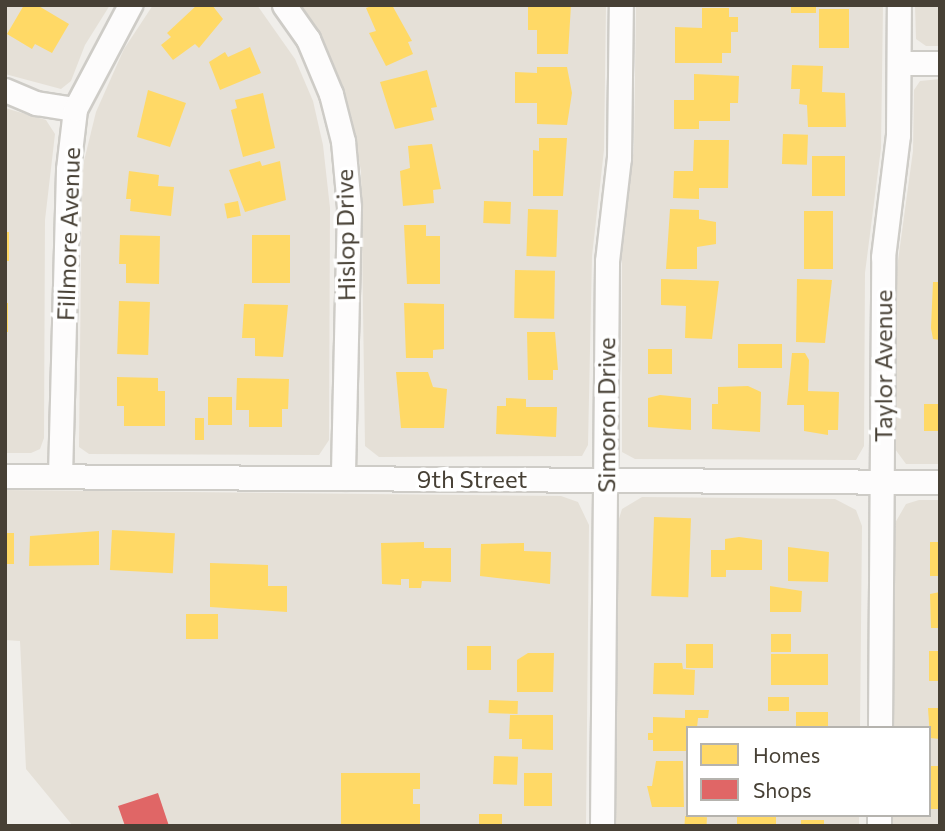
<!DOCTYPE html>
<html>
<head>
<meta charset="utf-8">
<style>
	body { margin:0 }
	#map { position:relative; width:945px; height:831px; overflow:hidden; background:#f0eeea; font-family:Commissioner,sans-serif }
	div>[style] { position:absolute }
	.residential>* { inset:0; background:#e5e0d7 }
	.homes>* { inset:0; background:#ffd966; transform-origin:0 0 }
	.shops>* { inset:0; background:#e06666 }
	.roads { filter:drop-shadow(2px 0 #ceccc7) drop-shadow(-2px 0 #ceccc7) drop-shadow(0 2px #ceccc7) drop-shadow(0 -2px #ceccc7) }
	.street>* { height:23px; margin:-11.5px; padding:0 11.5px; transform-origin:11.5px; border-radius:11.5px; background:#fdfcfc }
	span { translate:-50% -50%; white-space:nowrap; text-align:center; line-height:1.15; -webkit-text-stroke:7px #fff; paint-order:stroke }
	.street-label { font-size:24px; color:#474035 }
	.frame { position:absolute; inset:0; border:7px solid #474035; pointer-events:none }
	.legend { position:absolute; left:686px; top:726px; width:245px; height:91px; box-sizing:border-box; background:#fff; border:2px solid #b5b3ae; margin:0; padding:9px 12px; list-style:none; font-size:21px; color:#474035 }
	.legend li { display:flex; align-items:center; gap:14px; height:35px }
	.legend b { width:35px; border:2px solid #b5b3ae }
</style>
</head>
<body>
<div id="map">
	<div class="residential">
		<div style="clip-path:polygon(5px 5px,110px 5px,85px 45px,71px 81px,61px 89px,5px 74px)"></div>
		<div style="clip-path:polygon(153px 5px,257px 5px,295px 59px,313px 101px,323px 145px,330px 208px,329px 440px,319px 455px,89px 454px,79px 447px,82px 169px,96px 112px,124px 49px)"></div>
		<div style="clip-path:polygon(301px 5px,606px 5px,604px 150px,592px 256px,588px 445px,582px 456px,379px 457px,365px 446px,361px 171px,349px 110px,333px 64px)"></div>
		<div style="clip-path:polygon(636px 5px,883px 5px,881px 148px,865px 273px,864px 446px,856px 460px,635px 459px,622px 452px,622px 255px,634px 147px)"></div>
		<div style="clip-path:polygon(915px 5px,940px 5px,940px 46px,926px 46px,916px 39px)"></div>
		<div style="clip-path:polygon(940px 79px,940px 464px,906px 464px,895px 449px,897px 268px,913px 151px,914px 90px,920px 81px)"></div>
		<div style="clip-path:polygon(5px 108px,46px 120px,55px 134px,45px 220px,44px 438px,40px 449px,31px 453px,5px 453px)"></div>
		<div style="clip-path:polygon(5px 490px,561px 496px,578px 502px,589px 525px,586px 826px,73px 826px,26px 769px,20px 641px,5px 640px)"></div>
		<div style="clip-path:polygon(642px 497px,835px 499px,856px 510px,862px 526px,860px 728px,688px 728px,688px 815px,859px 815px,859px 826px,614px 826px,617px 525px,622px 509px)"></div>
		<div style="clip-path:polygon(919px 500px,940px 500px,940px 826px,891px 826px,892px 815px,929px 815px,929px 728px,892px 728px,895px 523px,906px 504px)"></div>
	</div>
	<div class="homes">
		<div style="clip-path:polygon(24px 5px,37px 5px,69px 24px,52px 53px,35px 44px,32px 49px,7px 34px)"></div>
		<div style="clip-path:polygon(197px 5px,212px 5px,223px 19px,199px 48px,195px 44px,173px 60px,161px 45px,171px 37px,167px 33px)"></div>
		<div style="clip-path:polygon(374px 5px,392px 5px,412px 41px,408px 42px,413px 54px,386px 66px,369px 33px,376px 31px,366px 8px)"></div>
		<div style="clip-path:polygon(571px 5px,568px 54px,537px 54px,537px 30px,528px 30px,528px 7px)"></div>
		<div style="left:791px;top:5px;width:25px;height:8px"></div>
		<div style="clip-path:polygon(702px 8px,729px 8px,729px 17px,738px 17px,738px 32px,731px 32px,731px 53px,722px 53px,722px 63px,675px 63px,675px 27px,702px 28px)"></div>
		<div style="left:819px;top:9px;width:30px;height:39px"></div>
		<div style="clip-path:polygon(250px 47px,261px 73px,220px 90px,209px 62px,225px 52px,228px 57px)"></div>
		<div style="clip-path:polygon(792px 65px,823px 66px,822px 92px,845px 93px,846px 127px,808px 127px,807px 105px,799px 104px,800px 89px,791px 89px)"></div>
		<div style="clip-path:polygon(537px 67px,567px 67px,572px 93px,567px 125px,537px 124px,537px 103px,515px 103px,515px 72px,537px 73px)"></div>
		<div style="clip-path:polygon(427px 70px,437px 107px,431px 108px,434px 120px,395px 129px,380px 82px)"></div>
		<div style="clip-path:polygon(694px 74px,739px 76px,738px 103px,730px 103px,730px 121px,699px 121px,699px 129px,674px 129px,674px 100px,694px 100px)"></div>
		<div style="clip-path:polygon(148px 90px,186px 103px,170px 147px,137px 137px)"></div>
		<div style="clip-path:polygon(263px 93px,275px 148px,243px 157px,231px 110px,237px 108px,235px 100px)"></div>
		<div style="left:783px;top:134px;width:25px;height:30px;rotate:2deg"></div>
		<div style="clip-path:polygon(539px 138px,567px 138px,563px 196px,533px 196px,533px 150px,539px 151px)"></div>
		<div style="clip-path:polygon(694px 140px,729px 140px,728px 188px,699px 188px,699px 199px,673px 198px,674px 171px,693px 171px)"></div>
		<div style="clip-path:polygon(432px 144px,441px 189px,433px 190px,434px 203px,403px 206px,400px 171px,410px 168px,408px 146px)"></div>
		<div style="left:812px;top:156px;width:33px;height:40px"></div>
		<div style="clip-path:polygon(260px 161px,262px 166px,280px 161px,286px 200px,245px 212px,229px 170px)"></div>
		<div style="clip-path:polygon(129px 171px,159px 175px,158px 186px,174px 187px,171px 216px,130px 211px,131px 199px,126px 199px)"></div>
		<div style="left:238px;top:201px;width:15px;height:14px;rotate:79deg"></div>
		<div style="left:484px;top:201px;width:27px;height:22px;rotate:2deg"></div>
		<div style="left:528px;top:209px;width:30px;height:47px;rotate:2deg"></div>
		<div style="clip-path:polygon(670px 209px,699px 210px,699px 219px,716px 222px,716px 244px,697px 247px,697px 269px,666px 269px)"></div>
		<div style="left:804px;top:211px;width:29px;height:58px"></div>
		<div style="clip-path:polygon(404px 225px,426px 225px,426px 236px,440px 236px,440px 284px,407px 284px)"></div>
		<div style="left:5px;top:232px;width:4px;height:29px"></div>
		<div style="clip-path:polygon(120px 235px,160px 236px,159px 284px,126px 283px,126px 264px,119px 264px)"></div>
		<div style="left:252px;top:235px;width:38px;height:48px"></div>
		<div style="left:515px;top:270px;width:40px;height:48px;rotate:1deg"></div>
		<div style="clip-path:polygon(661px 279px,719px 281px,712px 339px,685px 338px,686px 306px,661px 305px)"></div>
		<div style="clip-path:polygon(797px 279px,832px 280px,825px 343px,796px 342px)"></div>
		<div style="clip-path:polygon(933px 282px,940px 282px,940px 340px,933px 339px,931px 328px)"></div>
		<div style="left:119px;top:301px;width:31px;height:53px;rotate:2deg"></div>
		<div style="left:5px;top:303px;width:3px;height:29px"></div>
		<div style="clip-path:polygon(404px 303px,444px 304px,444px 349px,433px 350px,433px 358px,406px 358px)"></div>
		<div style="clip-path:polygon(244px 304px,288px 305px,283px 357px,255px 356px,255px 338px,242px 338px)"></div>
		<div style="clip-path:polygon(527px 332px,555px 332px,558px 370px,553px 370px,553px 380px,528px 380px)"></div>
		<div style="left:738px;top:344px;width:44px;height:24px"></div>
		<div style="left:648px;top:349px;width:24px;height:25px"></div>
		<div style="clip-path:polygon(792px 353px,805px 353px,809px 360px,808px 391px,839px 392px,838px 430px,828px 430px,828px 435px,804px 431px,804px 405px,787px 405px)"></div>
		<div style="clip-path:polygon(396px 372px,428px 372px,433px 387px,447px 389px,444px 428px,401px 428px)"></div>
		<div style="clip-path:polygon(117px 377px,158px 378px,158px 391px,165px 391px,165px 426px,124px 426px,124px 406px,117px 406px)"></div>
		<div style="clip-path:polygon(237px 378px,289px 379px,288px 409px,282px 409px,282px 427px,249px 427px,249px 410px,236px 410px)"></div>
		<div style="clip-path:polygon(748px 386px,761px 392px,760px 432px,712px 429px,712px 404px,718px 404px,718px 387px)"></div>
		<div style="clip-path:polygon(660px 395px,691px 398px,691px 430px,648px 427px,648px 398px)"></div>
		<div style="left:208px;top:397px;width:24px;height:28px"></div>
		<div style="clip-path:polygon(506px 398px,526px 399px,526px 407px,557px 407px,556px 437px,496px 434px,497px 406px,506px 406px)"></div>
		<div style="left:924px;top:404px;width:16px;height:27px"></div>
		<div style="left:195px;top:418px;width:9px;height:22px"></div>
		<div style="left:654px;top:517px;width:37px;height:79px;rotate:2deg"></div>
		<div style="left:112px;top:530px;width:63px;height:40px;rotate:3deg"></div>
		<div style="clip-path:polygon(99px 531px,99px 565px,29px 566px,30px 536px)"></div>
		<div style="left:5px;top:533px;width:9px;height:31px"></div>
		<div style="clip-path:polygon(739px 537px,762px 540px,762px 570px,726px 570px,726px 577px,711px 577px,711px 550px,725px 550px,725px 539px)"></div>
		<div style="clip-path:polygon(424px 542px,424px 548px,451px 548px,451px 582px,422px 581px,421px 588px,409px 588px,409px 579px,401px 579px,401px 585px,382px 584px,381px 543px)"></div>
		<div style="left:930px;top:542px;width:10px;height:34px"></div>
		<div style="clip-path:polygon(524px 543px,524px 551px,551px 552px,550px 584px,480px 576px,481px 544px)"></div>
		<div style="clip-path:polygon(788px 547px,829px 552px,828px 582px,788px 581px)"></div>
		<div style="clip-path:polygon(210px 563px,268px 565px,268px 586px,287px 586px,287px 612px,210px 607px)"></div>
		<div style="clip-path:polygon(770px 586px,802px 591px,801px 612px,770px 612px)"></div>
		<div style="clip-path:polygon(940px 592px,940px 628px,931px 628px,930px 594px)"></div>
		<div style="left:186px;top:614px;width:32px;height:25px"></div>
		<div style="left:771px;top:634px;width:20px;height:18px"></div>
		<div style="left:686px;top:644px;width:27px;height:24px"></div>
		<div style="left:467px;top:646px;width:24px;height:24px"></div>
		<div style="left:929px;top:651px;width:11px;height:30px"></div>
		<div style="clip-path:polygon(528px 653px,554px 653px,553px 692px,517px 692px,517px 660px)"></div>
		<div style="left:828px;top:654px;width:31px;height:57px;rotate:90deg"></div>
		<div style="clip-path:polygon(654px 663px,682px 663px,683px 669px,695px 670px,694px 695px,653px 694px)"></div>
		<div style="left:768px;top:697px;width:21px;height:14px"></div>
		<div style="left:489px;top:700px;width:29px;height:13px;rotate:2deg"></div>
		<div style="clip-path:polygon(928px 708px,940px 708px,940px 739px,930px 738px)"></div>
		<div style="clip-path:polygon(685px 710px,709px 710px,708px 718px,698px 718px,697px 728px,688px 728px,688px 751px,653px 751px,653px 740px,648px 740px,648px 733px,653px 733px,653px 717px,685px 718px)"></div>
		<div style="left:796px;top:712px;width:32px;height:16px"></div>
		<div style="clip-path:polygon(510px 715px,553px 715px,553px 750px,522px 749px,522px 739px,509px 739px)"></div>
		<div style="left:494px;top:756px;width:24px;height:28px;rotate:2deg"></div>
		<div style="clip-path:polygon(656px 761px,683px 761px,684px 807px,652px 807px,647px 786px,652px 786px)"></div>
		<div style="left:929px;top:766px;width:11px;height:43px"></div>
		<div style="clip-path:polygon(341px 773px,420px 773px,420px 789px,413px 789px,413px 804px,420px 804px,420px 826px,341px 826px)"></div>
		<div style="left:524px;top:773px;width:28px;height:33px"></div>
		<div style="left:479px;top:814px;width:23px;height:12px"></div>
		<div style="left:776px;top:815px;width:11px;height:39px;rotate:90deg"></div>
		<div style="left:685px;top:816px;width:22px;height:10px;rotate:3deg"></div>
		<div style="left:801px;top:820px;width:23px;height:6px"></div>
	</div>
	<div class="shops">
		<div style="clip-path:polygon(158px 793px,169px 826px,125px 826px,118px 806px)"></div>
	</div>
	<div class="roads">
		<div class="street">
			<div style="left:284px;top:5px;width:42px;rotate:54.8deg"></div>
			<div style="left:308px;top:39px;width:60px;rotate:67.3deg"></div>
			<div style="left:331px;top:94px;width:49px;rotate:75.7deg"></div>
			<div style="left:343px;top:141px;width:66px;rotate:84.8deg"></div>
			<div style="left:349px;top:207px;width:271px;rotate:91.3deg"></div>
			<div style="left:899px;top:63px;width:41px"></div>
			<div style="left:5px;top:90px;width:34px;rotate:23deg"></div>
			<div style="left:36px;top:103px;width:39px;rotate:9deg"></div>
			<div style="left:5px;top:476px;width:935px;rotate:0.37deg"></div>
			<div style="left:60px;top:476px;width:307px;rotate:-88.5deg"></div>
			<div style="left:68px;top:169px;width:60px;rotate:-83.3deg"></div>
			<div style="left:75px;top:109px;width:118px;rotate:-62.1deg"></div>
			<div style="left:880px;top:728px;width:471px;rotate:-89.6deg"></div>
			<div style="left:883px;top:257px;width:123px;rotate:-83deg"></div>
			<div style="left:898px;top:135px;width:130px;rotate:-89.6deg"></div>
			<div style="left:602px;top:826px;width:565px;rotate:-89.49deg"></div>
			<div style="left:607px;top:261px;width:104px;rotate:-83.4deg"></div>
			<div style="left:619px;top:158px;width:153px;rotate:-89.3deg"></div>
			<div style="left:879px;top:826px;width:11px;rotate:-90deg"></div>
		</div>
	</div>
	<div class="street-label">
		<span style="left:68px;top:234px;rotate:-88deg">Fillmore Avenue</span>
		<span style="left:345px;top:235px;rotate:-91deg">Hislop Drive</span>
		<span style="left:883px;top:366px;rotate:-90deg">Taylor Avenue</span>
		<span style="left:606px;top:415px;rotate:-90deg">Simoron Drive</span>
		<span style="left:472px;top:479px">9th Street</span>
	</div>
	<div class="frame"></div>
	<ul class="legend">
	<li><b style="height:19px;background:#ffd966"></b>Homes</li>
	<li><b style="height:19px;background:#e06666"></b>Shops</li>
	</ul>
</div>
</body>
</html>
